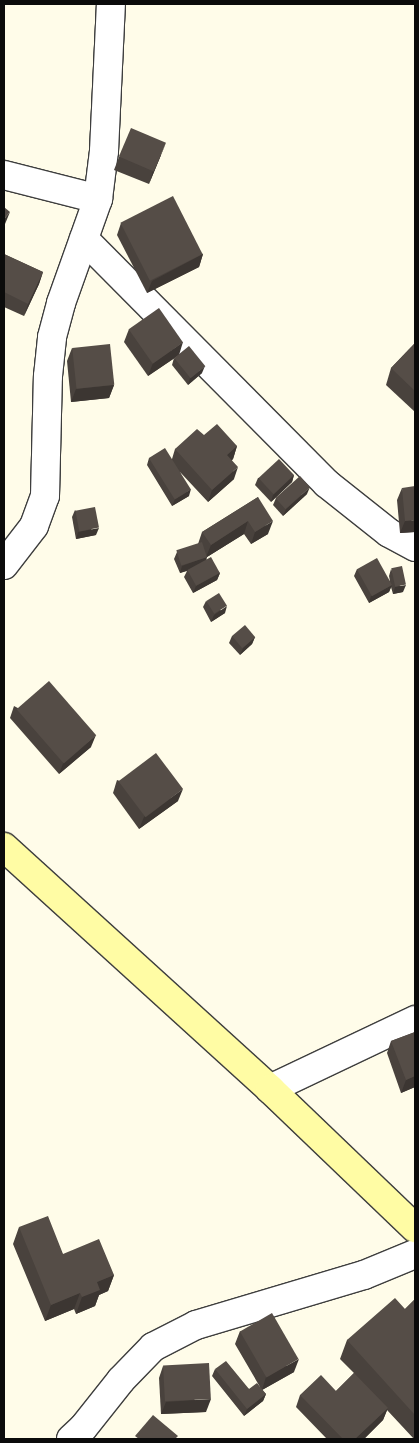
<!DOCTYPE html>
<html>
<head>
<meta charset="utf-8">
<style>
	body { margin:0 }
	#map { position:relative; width:419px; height:1443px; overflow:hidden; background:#fffce9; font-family:"Crimson Pro",serif }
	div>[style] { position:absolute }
	.roads { filter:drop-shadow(1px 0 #3e3e3e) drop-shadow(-1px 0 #3e3e3e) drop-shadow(0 1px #3e3e3e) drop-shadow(0 -1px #3e3e3e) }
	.street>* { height:28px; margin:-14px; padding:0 14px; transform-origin:14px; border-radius:14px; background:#fff }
	.secondary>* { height:28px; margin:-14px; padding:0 14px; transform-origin:14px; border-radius:14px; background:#fffca4 }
	.wall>* { inset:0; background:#49423d }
	.shaded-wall>* { inset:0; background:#3c3632 }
	.building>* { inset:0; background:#554d47; transform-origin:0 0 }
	span { translate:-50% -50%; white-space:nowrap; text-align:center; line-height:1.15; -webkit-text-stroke:5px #fff; paint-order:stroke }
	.frame { position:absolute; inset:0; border:5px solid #0b0b0b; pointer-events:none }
</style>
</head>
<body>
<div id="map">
	<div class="roads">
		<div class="street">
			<div style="left:4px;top:175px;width:97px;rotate:14.3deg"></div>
			<div style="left:84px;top:239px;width:344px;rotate:45.2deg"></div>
			<div style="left:326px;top:483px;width:80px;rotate:38.4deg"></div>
			<div style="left:389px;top:533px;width:30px;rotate:28deg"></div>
			<div style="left:4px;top:565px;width:49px;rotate:-52.4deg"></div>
			<div style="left:34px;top:526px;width:32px;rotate:-70deg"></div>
			<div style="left:45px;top:496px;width:120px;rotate:-88.6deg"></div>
			<div style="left:48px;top:376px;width:39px;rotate:-84deg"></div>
			<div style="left:52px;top:337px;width:35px;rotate:-75deg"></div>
			<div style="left:61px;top:303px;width:110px;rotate:-70.4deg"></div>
			<div style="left:98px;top:199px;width:48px;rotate:-82.9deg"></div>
			<div style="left:104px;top:151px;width:147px;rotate:-87.3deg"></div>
			<div style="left:270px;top:1089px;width:161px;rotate:-25.4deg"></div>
			<div style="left:71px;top:1439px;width:16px;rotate:-43deg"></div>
			<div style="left:83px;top:1428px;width:61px;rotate:-51.6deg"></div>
			<div style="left:121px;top:1380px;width:46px;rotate:-45.9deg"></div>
			<div style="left:153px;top:1347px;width:48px;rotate:-27.1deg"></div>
			<div style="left:196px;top:1325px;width:175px;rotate:-16.6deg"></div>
			<div style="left:364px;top:1275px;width:55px;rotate:-22.4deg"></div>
		</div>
		<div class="secondary">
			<div style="left:4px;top:847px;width:360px;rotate:42.3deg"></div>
			<div style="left:270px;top:1089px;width:201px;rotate:43.8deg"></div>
		</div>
	</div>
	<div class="wall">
		<div style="clip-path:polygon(161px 155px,149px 184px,114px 170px,119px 157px)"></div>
		<div style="clip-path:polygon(121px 223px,203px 254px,199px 267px,147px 293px,117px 235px)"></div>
		<div style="clip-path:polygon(4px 254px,43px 272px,39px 284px,24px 316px,4px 307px)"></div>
		<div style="clip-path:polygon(129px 329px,179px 355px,148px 376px,124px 342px)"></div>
		<div style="clip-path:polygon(415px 343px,415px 412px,386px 385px,391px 368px)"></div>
		<div style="clip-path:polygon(72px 348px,114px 385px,109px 398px,71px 402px,67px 361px)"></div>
		<div style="clip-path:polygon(174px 358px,202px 373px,188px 385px,172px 365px)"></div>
		<div style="clip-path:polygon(204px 435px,237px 446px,233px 459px,232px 460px,234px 479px,208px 502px,180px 472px,189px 496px,172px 506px,147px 465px,149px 458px,172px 459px,175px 449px)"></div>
		<div style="clip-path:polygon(294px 475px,292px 482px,271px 502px,255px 485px,258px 478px)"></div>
		<div style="clip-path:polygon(402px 488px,415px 532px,400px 533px,397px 500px)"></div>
		<div style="clip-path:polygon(307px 494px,283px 516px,273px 505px,276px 498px)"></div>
		<div style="clip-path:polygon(258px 497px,268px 534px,251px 544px,244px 534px,207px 557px,206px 559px,220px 573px,217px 580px,193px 593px,184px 577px,187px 571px,180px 573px,174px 559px,177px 552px,198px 544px,202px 532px)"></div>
		<div style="clip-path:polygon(75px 510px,96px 535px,76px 539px,72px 517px)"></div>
		<div style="clip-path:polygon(357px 569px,390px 581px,389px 576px,391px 569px,403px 592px,393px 594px,391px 587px,389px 592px,369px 603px,354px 576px)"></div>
		<div style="clip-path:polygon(206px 601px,225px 613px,211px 622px,203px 607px)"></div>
		<div style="clip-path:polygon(232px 636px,255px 637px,252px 644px,240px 655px,229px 643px)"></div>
		<div style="clip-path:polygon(14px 706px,91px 747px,59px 774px,10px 718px)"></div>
		<div style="clip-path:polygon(117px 780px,178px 801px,139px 829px,113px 793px)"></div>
		<div style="clip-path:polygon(415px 1032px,415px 1087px,401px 1093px,387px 1053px,391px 1041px)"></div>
		<div style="clip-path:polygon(19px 1227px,63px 1254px,114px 1275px,108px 1291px,99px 1295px,95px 1306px,76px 1314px,74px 1309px,45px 1321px,13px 1244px)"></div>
		<div style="clip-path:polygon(415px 1299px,415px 1439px,414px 1439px,387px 1410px,383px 1420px,364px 1439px,327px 1439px,296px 1407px,300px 1395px,336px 1391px,354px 1373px,340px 1359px,347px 1340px,405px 1309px)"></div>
		<div style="clip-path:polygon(240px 1331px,294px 1372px,262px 1390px,266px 1394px,263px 1401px,244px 1416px,212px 1376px,215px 1369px,249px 1389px,260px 1387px,235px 1344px)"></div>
		<div style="clip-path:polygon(163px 1366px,206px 1412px,161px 1414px,159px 1378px)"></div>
	</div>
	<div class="shaded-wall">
		<div style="clip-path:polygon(166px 143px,161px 155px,149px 184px,153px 171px)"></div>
		<div style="clip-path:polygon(10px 212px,5px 224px,4px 226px,4px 219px)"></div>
		<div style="clip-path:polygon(203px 254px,199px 267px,147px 293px,152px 281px)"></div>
		<div style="clip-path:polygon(43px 272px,39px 284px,24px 316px,28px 304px)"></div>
		<div style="clip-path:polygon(183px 342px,179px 355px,148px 376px,153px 363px)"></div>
		<div style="clip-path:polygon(205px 366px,202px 373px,188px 385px,190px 378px)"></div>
		<div style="clip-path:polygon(114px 385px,109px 398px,71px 402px,76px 389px)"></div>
		<div style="clip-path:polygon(237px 446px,233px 459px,223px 468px,227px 455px)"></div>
		<div style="clip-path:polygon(238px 467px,234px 479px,208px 502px,212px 490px)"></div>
		<div style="clip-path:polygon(294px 475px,292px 482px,271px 502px,273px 495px)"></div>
		<div style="clip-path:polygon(310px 487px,307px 494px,283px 516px,286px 509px)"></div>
		<div style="clip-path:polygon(191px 489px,189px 496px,172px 506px,175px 499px)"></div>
		<div style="clip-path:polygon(415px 520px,415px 532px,400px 533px,405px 521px)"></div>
		<div style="clip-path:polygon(248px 521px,244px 534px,207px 557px,205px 564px,180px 573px,182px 566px,206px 557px,211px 545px)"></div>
		<div style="clip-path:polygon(273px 521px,268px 534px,251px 544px,255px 532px)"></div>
		<div style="clip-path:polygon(99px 528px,96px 535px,76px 539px,78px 532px)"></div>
		<div style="clip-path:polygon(220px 573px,217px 580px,193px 593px,196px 586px)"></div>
		<div style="clip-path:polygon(392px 585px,389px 592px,369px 603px,371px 596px)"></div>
		<div style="clip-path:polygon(406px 585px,403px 592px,393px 594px,395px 587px)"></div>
		<div style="clip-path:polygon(227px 606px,225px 613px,211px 622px,214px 615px)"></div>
		<div style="clip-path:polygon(255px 637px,252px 644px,240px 655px,243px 648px)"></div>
		<div style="clip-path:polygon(96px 735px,91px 747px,59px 774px,64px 761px)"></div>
		<div style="clip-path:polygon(183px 789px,178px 801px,139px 829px,144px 817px)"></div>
		<div style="clip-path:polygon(415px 1076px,415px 1087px,401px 1093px,406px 1080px)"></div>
		<div style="clip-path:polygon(114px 1275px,108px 1291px,99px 1295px,95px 1306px,76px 1314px,82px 1297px,97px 1282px)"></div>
		<div style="clip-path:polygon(80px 1293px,74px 1309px,45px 1321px,51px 1305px)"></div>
		<div style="clip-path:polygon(299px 1359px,294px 1372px,262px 1390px,266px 1377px)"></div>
		<div style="clip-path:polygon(266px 1394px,263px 1401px,244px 1416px,247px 1409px)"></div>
		<div style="clip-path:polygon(211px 1399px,206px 1412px,161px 1414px,166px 1402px)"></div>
		<div style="clip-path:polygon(388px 1408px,383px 1420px,364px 1439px,355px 1439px)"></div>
	</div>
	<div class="building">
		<div style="left:131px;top:128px;width:38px;height:31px;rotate:23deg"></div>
		<div style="left:173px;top:196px;width:65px;height:59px;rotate:63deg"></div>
		<div style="clip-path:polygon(4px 207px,10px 212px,4px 219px)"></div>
		<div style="clip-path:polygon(4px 254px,43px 272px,28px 304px,4px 292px)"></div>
		<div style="left:159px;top:308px;width:42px;height:37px;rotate:55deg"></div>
		<div style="clip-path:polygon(415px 343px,415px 391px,391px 368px)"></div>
		<div style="left:110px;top:344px;width:41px;height:38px;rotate:84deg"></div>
		<div style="left:189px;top:346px;width:26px;height:19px;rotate:51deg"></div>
		<div style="clip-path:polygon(217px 424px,237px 446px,227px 455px,238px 467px,212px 490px,175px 449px,197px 429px,204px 435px)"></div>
		<div style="left:165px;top:448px;width:49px;height:19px;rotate:58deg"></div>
		<div style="left:279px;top:459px;width:22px;height:28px;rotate:47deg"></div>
		<div style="left:300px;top:476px;width:15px;height:33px;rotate:48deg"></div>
		<div style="clip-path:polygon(415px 486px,415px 520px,405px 521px,402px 488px)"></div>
		<div style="clip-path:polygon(258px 497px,273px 521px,255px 532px,248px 521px,211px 545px,202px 532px)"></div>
		<div style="left:95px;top:507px;width:21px;height:20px;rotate:79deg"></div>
		<div style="left:202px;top:542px;width:16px;height:27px;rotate:72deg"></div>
		<div style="left:211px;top:557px;width:18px;height:27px;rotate:61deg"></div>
		<div style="left:377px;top:558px;width:31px;height:23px;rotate:61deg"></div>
		<div style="left:402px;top:566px;width:19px;height:11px;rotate:78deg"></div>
		<div style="left:219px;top:593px;width:15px;height:15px;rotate:58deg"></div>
		<div style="left:245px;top:625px;width:16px;height:17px;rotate:50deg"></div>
		<div style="left:49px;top:681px;width:72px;height:43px;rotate:49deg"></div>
		<div style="left:156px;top:753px;width:45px;height:47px;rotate:53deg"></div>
		<div style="clip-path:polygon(415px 1032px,415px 1076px,406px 1080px,391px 1041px)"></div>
		<div style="clip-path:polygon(48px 1216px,63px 1254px,99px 1239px,114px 1275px,97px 1282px,100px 1290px,82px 1297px,80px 1293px,51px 1305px,19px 1227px)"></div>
		<div style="clip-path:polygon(395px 1298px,405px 1309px,415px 1299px,415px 1415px,347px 1340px)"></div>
		<div style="left:272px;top:1313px;width:53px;height:37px;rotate:60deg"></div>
		<div style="clip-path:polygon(226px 1361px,249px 1389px,257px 1383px,266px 1394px,247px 1409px,215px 1369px)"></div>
		<div style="left:209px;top:1363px;width:36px;height:46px;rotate:87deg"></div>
		<div style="clip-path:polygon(354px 1373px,388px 1408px,355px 1439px,343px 1439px,300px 1395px,321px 1375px,336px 1391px)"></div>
		<div style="clip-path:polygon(153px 1415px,178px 1436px,175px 1439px,139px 1439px,135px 1436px)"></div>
	</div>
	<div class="frame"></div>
</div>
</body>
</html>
